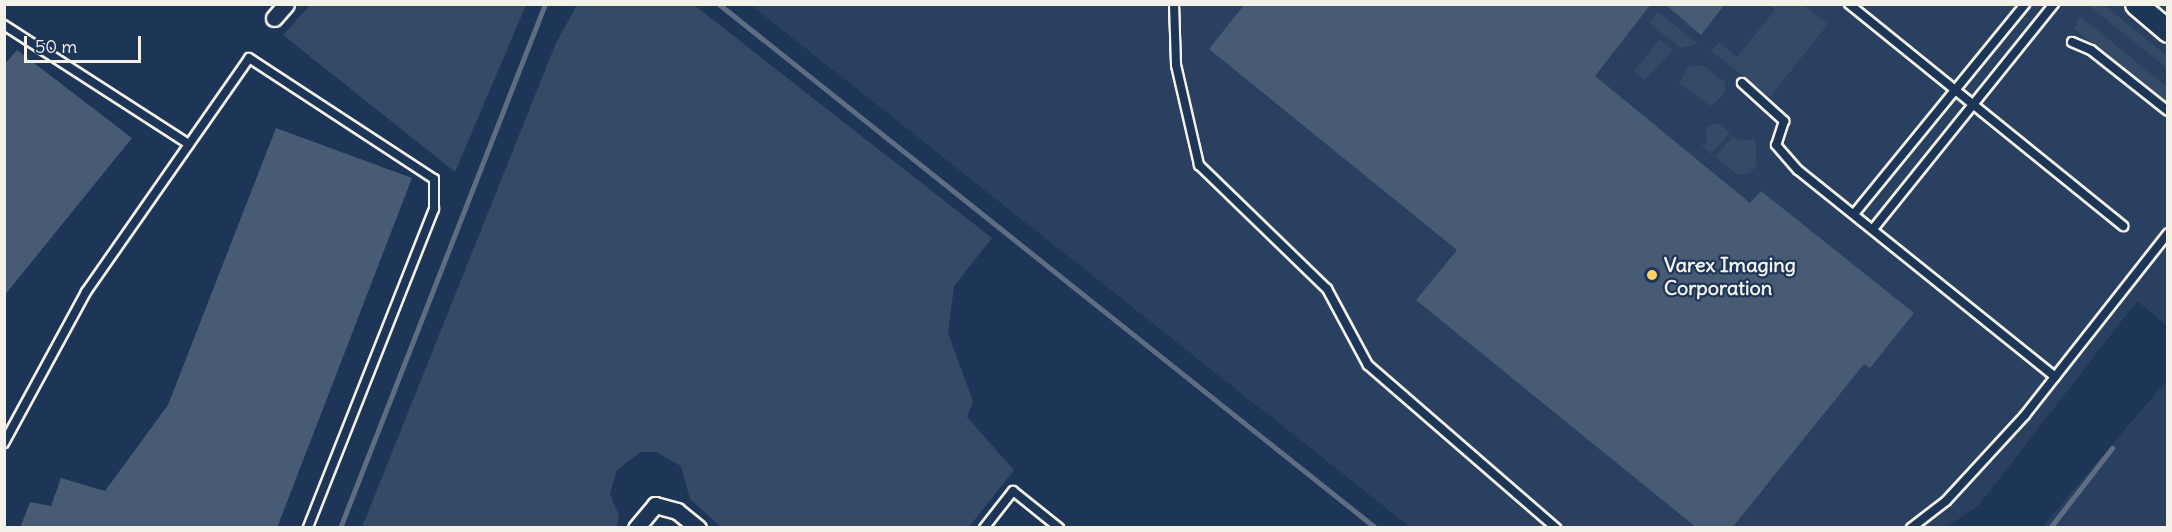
<!DOCTYPE html>
<html>
<head>
<meta charset="utf-8">
<style>
	body { margin:0 }
	#map { position:relative; width:2172px; height:532px; overflow:hidden; background:#1d3557; font-family:Delius,sans-serif }
	div>[style] { position:absolute }
	.built>* { inset:0; background:#2a4060 }
	.green>* { inset:0; background:#354a67 }
	.stream>* { height:4.5px; margin:-2.25px; padding:0 2.25px; transform-origin:2.25px; border-radius:2.25px; background:#5e6d82 }
	.building>* { inset:0; background:#485b74 }
	.roads { filter:drop-shadow(2px 0 #f4f1e8) drop-shadow(-2px 0 #f4f1e8) drop-shadow(0 2px #f4f1e8) drop-shadow(0 -2px #f4f1e8) }
	.lane>* { height:8px; margin:-4px; padding:0 4px; transform-origin:4px; border-radius:4px; background:#1d3557 }
	.street>* { height:15px; margin:-7.5px; padding:0 7.5px; transform-origin:7.5px; border-radius:7.5px; background:#1d3557 }
	.secondary>* { height:21px; margin:-10.5px; padding:0 10.5px; transform-origin:10.5px; border-radius:10.5px; background:#1d3557 }
	.dots>* { width:16px; height:16px; translate:-50% -50%; box-sizing:border-box; border:3px solid #1d3557; border-radius:50% }
	span { translate:-50% -50%; white-space:nowrap; text-align:center; line-height:1.15; -webkit-text-stroke:4.5px #1d3557; paint-order:stroke }
	.poi-label { font-size:20px; color:#f4f1e8; font-weight:700 }
	.left { translate:0 -50%; text-align:left }
	.frame { position:absolute; inset:0; border:6px solid #f4f1e8; pointer-events:none }
	.scale { position:absolute; left:24px; top:36px; width:117px; height:27px; box-sizing:border-box; border:3px solid #f4f1e8; border-top:0; padding-left:8px; font-size:18px; line-height:21px; white-space:nowrap; color:#f4f1e8; -webkit-text-stroke:4px #1d3557; paint-order:stroke }
</style>
</head>
<body>
<div id="map">
	<div class="built">
		<div style="clip-path:polygon(751px 5px,2167px 5px,2167px 326px,2137px 301px,1979px 505px,1947px 527px,1410px 527px)"></div>
		<div style="clip-path:polygon(2167px 380px,2167px 527px,2042px 527px)"></div>
	</div>
	<div class="green">
		<div style="clip-path:polygon(311px 4px,526px 5px,455px 172px,283px 35px)"></div>
		<div style="clip-path:polygon(577px 5px,694px 5px,992px 238px,954px 286px,948px 333px,973px 401px,967px 417px,1014px 470px,969px 527px,721px 527px,690px 499px,681px 466px,656px 452px,641px 452px,617px 470px,610px 494px,619px 516px,617px 527px,362px 527px,556px 43px)"></div>
		<div style="clip-path:polygon(1769px 5px,1804px 5px,1828px 24px,1770px 97px,1711px 51px,1719px 42px,1737px 57px,1775px 10px)"></div>
		<div style="clip-path:polygon(2088px 5px,2104px 5px,2167px 56px,2167px 68px)"></div>
		<div style="clip-path:polygon(1658px 12px,1698px 44px,1680px 48px,1649px 23px)"></div>
		<div style="clip-path:polygon(2080px 16px,2167px 87px,2167px 101px,2074px 29px)"></div>
		<div style="clip-path:polygon(1660px 39px,1673px 50px,1645px 80px,1634px 71px)"></div>
		<div style="clip-path:polygon(1703px 65px,1726px 83px,1724px 94px,1711px 106px,1679px 83px,1688px 67px)"></div>
		<div style="clip-path:polygon(1718px 123px,1730px 133px,1711px 154px,1701px 145px,1707px 144px,1706px 127px)"></div>
		<div style="clip-path:polygon(1733px 136px,1739px 141px,1755px 139px,1757px 165px,1750px 173px,1738px 175px,1715px 157px)"></div>
	</div>
	<div class="stream">
		<div style="left:719px;top:4px;width:840px;rotate:38.57deg"></div>
		<div style="left:340px;top:528px;width:563px;rotate:-68.63deg"></div>
		<div style="left:2050px;top:528px;width:101px;rotate:-52.2deg"></div>
	</div>
	<div class="building">
		<div style="clip-path:polygon(1245px 4px,1651px 4px,1595px 76px,1750px 203px,1761px 191px,1914px 313px,1870px 368px,1864px 364px,1732px 528px,1697px 528px,1416px 300px,1457px 250px,1209px 49px)"></div>
		<div style="clip-path:polygon(1665px 4px,1725px 4px,1701px 35px)"></div>
		<div style="clip-path:polygon(17px 50px,132px 138px,4px 296px,4px 65px)"></div>
		<div style="clip-path:polygon(276px 128px,412px 178px,277px 528px,20px 528px,30px 502px,51px 506px,61px 478px,105px 491px,168px 405px)"></div>
	</div>
	<div class="roads">
		<div class="lane">
			<div style="left:1174px;top:4px;width:61px;rotate:88.1deg"></div>
			<div style="left:1176px;top:65px;width:103px;rotate:77deg"></div>
			<div style="left:1199px;top:165px;width:178px;rotate:44.1deg"></div>
			<div style="left:1327px;top:289px;width:86px;rotate:61.7deg"></div>
			<div style="left:1368px;top:365px;width:249px;rotate:40.9deg"></div>
			<div style="left:1849px;top:4px;width:353px;rotate:39deg"></div>
			<div style="left:4px;top:25px;width:220px;rotate:32.8deg"></div>
			<div style="left:2072px;top:42px;width:21px;rotate:23deg"></div>
			<div style="left:2091px;top:50px;width:98px;rotate:38.4deg"></div>
			<div style="left:1742px;top:83px;width:57px;rotate:42.1deg"></div>
			<div style="left:1784px;top:121px;width:25px;rotate:108deg"></div>
			<div style="left:1776px;top:145px;width:33px;rotate:49deg"></div>
			<div style="left:1798px;top:170px;width:330px;rotate:38.8deg"></div>
			<div style="left:1854px;top:214px;width:271px;rotate:-50.8deg"></div>
			<div style="left:1873px;top:229px;width:289px;rotate:-51.2deg"></div>
			<div style="left:4px;top:443px;width:172px;rotate:-61.5deg"></div>
			<div style="left:86px;top:292px;width:285px;rotate:-55.1deg"></div>
			<div style="left:249px;top:58px;width:221px;rotate:33.2deg"></div>
			<div style="left:434px;top:179px;width:30px;rotate:90deg"></div>
			<div style="left:434px;top:209px;width:343px;rotate:111.6deg"></div>
			<div style="left:984px;top:528px;width:47px;rotate:-51.9deg"></div>
			<div style="left:1013px;top:491px;width:59px;rotate:38.8deg"></div>
			<div style="left:1911px;top:528px;width:44px;rotate:-37.6deg"></div>
			<div style="left:1946px;top:501px;width:117px;rotate:-47.4deg"></div>
			<div style="left:2025px;top:415px;width:231px;rotate:-51.8deg"></div>
		</div>
		<div class="street">
			<div style="left:274px;top:18px;width:18px;rotate:-49deg"></div>
			<div style="left:636px;top:528px;width:30px;rotate:-50deg"></div>
			<div style="left:655px;top:505px;width:23px;rotate:15deg"></div>
			<div style="left:677px;top:511px;width:27px;rotate:39deg"></div>
		</div>
		<div class="secondary">
			<div style="left:2136px;top:4px;width:42px;rotate:40.2deg"></div>
		</div>
	</div>
	<div class="dots">
		<div style="left:1652px;top:275px;background:#ffd166"></div>
	</div>
	<div class="poi-label">
		<span class="left" style="left:1664px;top:276px">Varex Imaging<br>Corporation</span>
	</div>
	<div class="frame"></div>
	<div class="scale">50 m</div>
</div>
</body>
</html>
